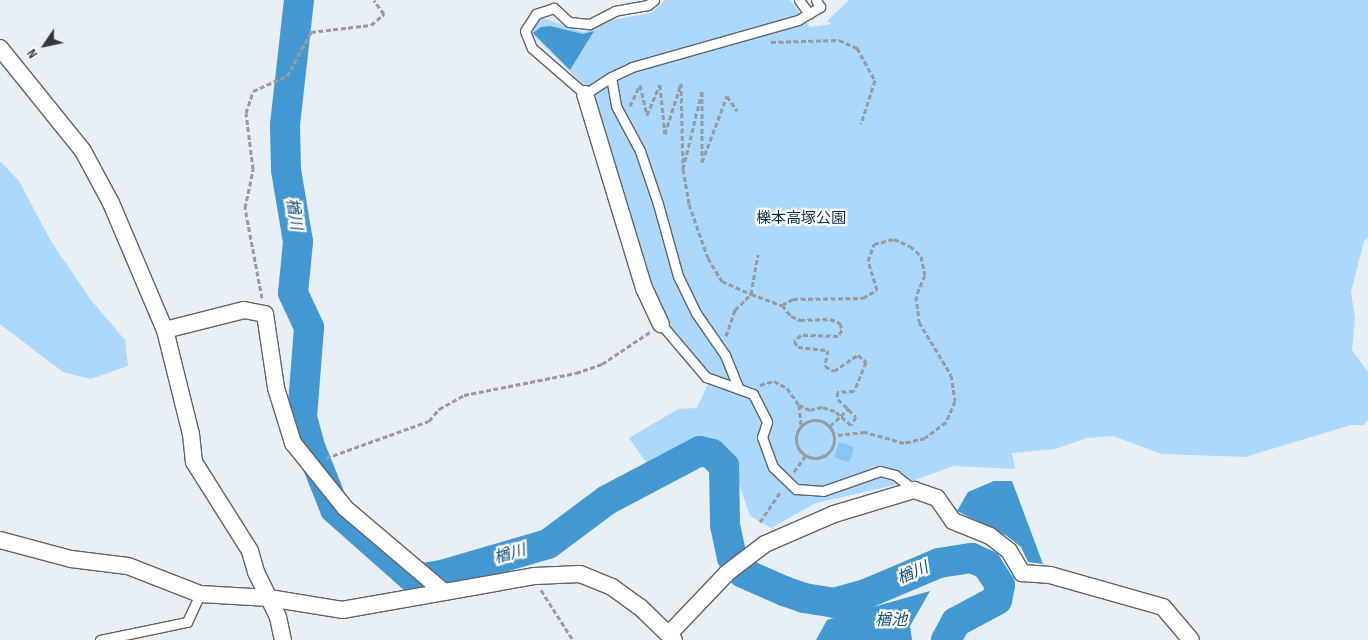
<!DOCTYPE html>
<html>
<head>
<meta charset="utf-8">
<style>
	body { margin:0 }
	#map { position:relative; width:1368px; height:640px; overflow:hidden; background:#e7eff5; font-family:"Sofia Sans Condensed","Noto Sans JP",sans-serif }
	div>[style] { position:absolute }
	.green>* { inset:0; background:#abd8fb }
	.water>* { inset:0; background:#4498d2 }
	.river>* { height:30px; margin:-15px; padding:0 15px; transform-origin:15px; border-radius:15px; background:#4498d2 }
	.building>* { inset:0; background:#86c5f6; transform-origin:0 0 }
	.path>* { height:3px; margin-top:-1.5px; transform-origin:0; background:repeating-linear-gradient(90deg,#959b9f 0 5px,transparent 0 7.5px) }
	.path>.ring { margin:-1.5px; padding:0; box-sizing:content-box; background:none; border:3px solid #959b9f; border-radius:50% }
	.roads { filter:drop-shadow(1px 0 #5e656a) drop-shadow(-1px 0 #5e656a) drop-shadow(0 1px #5e656a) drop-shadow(0 -1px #5e656a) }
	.service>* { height:9px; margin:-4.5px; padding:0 4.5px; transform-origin:4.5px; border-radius:4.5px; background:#fff }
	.minor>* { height:16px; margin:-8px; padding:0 8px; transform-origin:8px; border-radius:8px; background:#fff }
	span { translate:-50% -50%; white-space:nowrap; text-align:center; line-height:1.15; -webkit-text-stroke:4.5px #fff; paint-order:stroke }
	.park-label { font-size:15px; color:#082d45 }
	.water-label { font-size:16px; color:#125077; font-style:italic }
	.north { position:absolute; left:20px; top:20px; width:50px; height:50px; -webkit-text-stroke:4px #fff; paint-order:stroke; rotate:236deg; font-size:14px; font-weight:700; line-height:20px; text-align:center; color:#343739 }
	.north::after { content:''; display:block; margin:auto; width:18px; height:22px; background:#343739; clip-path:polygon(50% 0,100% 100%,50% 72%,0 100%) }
</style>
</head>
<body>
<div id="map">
	<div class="green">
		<div style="clip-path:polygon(665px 0,790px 0,810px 27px,832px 24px,827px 21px,849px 0,1368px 0,1368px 238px,1364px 241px,1351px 292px,1355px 318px,1352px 350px,1368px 372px,1368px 420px,1364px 425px,1351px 425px,1245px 457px,1162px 454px,1113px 436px,1087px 438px,1055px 449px,1012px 453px,1015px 469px,954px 466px,912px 481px,816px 503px,771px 528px,750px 516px,730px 457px,691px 440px,648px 465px,629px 438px,678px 409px,697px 408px,712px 375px,664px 319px,643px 273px,584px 85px,532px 34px,533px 23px,543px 18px,584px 32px,600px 22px,651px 13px)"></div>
		<div style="clip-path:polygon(0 161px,19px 181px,52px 243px,91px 300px,125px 340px,128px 366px,91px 379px,63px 372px,0 324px)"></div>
	</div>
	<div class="water">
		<div style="clip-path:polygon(550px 26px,583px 34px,594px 31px,570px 70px,533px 33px,541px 27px)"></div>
		<div style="clip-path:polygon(994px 481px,1012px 481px,1043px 564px,1028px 562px,1021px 547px,1007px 536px,957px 511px,968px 492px)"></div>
		<div style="clip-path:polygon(930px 591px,910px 626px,912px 640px,816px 640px,827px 620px)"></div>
	</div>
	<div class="river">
		<div style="left:299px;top:0;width:126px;rotate:96.4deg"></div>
		<div style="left:285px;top:125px;width:45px;rotate:88.7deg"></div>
		<div style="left:286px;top:170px;width:73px;rotate:80.5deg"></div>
		<div style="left:298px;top:242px;width:51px;rotate:95.6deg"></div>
		<div style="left:293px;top:293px;width:38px;rotate:65deg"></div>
		<div style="left:309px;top:328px;width:89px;rotate:94.5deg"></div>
		<div style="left:302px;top:417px;width:28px;rotate:75deg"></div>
		<div style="left:309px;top:444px;width:70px;rotate:68.2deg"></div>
		<div style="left:335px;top:509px;width:106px;rotate:41.5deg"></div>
		<div style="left:414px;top:579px;width:28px;rotate:-8deg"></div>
		<div style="left:442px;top:575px;width:110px;rotate:-16.3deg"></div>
		<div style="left:548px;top:544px;width:74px;rotate:-36.7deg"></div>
		<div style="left:607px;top:500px;width:105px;rotate:-27.8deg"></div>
		<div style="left:700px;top:451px;width:12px;rotate:14deg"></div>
		<div style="left:712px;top:454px;width:17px;rotate:45deg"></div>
		<div style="left:724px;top:466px;width:59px;rotate:89deg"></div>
		<div style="left:725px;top:525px;width:33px;rotate:78deg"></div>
		<div style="left:732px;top:557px;width:19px;rotate:55deg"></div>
		<div style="left:743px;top:573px;width:45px;rotate:23.7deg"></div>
		<div style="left:784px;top:591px;width:21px;rotate:19deg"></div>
		<div style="left:804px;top:598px;width:30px;rotate:9deg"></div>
		<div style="left:834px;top:603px;width:35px;rotate:-16deg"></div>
		<div style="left:868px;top:593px;width:77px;rotate:-22.9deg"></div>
		<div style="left:939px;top:563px;width:33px;rotate:-9deg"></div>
		<div style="left:972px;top:558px;width:17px;rotate:25deg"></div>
		<div style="left:987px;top:565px;width:24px;rotate:57deg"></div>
		<div style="left:1000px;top:585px;width:15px;rotate:101deg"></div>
		<div style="left:997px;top:600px;width:47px;rotate:151.8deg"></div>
		<div style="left:956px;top:622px;width:21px;rotate:119deg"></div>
	</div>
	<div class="building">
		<div style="left:839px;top:442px;width:16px;height:16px;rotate:18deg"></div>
	</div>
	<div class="path">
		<div style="left:771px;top:42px;width:68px;rotate:-1.7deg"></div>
		<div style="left:839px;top:40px;width:20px;rotate:24deg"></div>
		<div style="left:857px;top:48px;width:37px;rotate:61deg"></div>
		<div style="left:875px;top:80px;width:46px;rotate:107.7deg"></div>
		<div style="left:630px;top:106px;width:23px;rotate:-65deg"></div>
		<div style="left:640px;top:85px;width:31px;rotate:77deg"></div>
		<div style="left:647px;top:115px;width:33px;rotate:-67deg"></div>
		<div style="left:660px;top:85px;width:49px;rotate:84.2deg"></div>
		<div style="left:665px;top:134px;width:53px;rotate:-72.6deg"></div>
		<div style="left:681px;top:83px;width:86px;rotate:88.7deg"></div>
		<div style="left:683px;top:169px;width:80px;rotate:-76.3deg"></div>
		<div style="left:702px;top:91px;width:71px;rotate:90deg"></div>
		<div style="left:702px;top:162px;width:71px;rotate:-69.3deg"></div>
		<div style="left:727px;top:96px;width:18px;rotate:56deg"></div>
		<div style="left:683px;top:169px;width:36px;rotate:80deg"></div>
		<div style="left:689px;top:204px;width:57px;rotate:70.6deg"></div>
		<div style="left:708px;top:258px;width:27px;rotate:59deg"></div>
		<div style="left:722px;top:281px;width:32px;rotate:24deg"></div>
		<div style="left:751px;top:294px;width:33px;rotate:20deg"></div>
		<div style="left:782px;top:305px;width:13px;rotate:-29deg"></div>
		<div style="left:793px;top:299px;width:70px;rotate:-0.8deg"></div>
		<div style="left:863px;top:298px;width:16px;rotate:-30deg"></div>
		<div style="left:877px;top:290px;width:30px;rotate:-107deg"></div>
		<div style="left:868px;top:261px;width:18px;rotate:-71deg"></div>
		<div style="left:874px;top:244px;width:21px;rotate:-14deg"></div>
		<div style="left:894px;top:239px;width:17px;rotate:24deg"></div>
		<div style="left:910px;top:246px;width:15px;rotate:42deg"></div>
		<div style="left:921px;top:256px;width:19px;rotate:78deg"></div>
		<div style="left:925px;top:275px;width:23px;rotate:113deg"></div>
		<div style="left:916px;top:296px;width:26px;rotate:83deg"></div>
		<div style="left:919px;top:322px;width:62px;rotate:58.9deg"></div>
		<div style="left:951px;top:375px;width:26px;rotate:81deg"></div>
		<div style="left:955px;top:401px;width:23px;rotate:113deg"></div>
		<div style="left:946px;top:422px;width:26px;rotate:143deg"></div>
		<div style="left:925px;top:438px;width:22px;rotate:167deg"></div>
		<div style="left:904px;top:443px;width:41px;rotate:-164.2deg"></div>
		<div style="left:865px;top:432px;width:31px;rotate:174deg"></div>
		<div style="left:262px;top:298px;width:92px;rotate:-100.7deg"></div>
		<div style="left:245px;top:208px;width:40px;rotate:-78deg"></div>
		<div style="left:253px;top:169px;width:56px;rotate:-97.1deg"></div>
		<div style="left:246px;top:113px;width:23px;rotate:-72deg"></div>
		<div style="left:253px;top:91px;width:37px;rotate:-24deg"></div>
		<div style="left:287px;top:76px;width:50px;rotate:-61.4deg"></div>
		<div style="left:311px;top:32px;width:60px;rotate:-6.7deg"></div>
		<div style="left:371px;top:25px;width:17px;rotate:-40deg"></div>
		<div style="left:384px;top:14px;width:17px;rotate:-126deg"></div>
		<div style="left:782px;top:305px;width:14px;rotate:51deg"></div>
		<div style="left:791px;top:316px;width:10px;rotate:24deg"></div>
		<div style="left:800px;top:320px;width:30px;rotate:-2deg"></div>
		<div style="left:830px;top:319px;width:11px;rotate:22deg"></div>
		<div style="left:840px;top:323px;width:7px;rotate:74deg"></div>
		<div style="left:842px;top:330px;width:7px;rotate:124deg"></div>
		<div style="left:838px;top:336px;width:37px;rotate:-178deg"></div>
		<div style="left:801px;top:335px;width:9px;rotate:139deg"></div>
		<div style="left:794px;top:341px;width:7px;rotate:56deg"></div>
		<div style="left:798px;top:347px;width:30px;rotate:6deg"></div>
		<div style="left:828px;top:350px;width:16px;rotate:101deg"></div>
		<div style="left:825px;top:366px;width:10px;rotate:29deg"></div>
		<div style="left:834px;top:371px;width:29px;rotate:-34deg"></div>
		<div style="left:858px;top:355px;width:11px;rotate:41deg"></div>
		<div style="left:866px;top:362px;width:31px;rotate:112deg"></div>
		<div style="left:854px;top:391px;width:17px;rotate:177deg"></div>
		<div style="left:837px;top:392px;width:7px;rotate:82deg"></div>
		<div style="left:838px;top:399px;width:25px;rotate:45deg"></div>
		<div style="left:856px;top:417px;width:9px;rotate:122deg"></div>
		<div style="left:851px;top:425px;width:21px;rotate:-139deg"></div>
		<div style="left:835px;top:411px;width:14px;rotate:-163deg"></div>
		<div style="left:822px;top:407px;width:12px;rotate:166deg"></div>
		<div style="left:810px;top:410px;width:12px;rotate:-156deg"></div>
		<div style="left:726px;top:336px;width:28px;rotate:-71deg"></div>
		<div style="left:735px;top:310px;width:23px;rotate:-45deg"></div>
		<div style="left:751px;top:294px;width:40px;rotate:-80deg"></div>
		<div style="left:760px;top:385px;width:15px;rotate:-16deg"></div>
		<div style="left:774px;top:381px;width:15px;rotate:28deg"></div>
		<div style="left:787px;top:388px;width:21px;rotate:55deg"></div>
		<div style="left:799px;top:405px;width:20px;rotate:84deg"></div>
		<div class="ring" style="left:796px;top:420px;width:35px;height:35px"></div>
		<div style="left:830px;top:426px;width:26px;rotate:-43deg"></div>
		<div style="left:326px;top:458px;width:109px;rotate:-19.8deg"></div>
		<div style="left:429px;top:421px;width:16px;rotate:-50deg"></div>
		<div style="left:439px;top:409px;width:29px;rotate:-29deg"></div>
		<div style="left:464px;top:395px;width:114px;rotate:-11.1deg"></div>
		<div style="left:576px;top:373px;width:28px;rotate:-19deg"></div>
		<div style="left:602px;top:364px;width:58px;rotate:-33.7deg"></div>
		<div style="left:794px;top:472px;width:19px;rotate:-55deg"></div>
		<div style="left:760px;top:522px;width:37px;rotate:-56deg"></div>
		<div style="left:541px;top:590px;width:59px;rotate:57.4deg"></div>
	</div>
	<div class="roads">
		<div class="service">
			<div style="left:654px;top:0;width:8px;rotate:140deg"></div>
			<div style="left:648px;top:5px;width:34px;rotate:170deg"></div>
			<div style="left:615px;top:11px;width:29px;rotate:153deg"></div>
			<div style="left:589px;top:24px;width:20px;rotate:-174deg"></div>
			<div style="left:569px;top:22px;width:21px;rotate:-137deg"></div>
			<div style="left:554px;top:8px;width:19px;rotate:162deg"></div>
			<div style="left:536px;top:14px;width:20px;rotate:123deg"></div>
			<div style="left:525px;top:31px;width:18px;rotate:68deg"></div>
			<div style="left:532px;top:48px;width:70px;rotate:41deg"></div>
			<div style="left:585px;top:94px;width:31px;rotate:-33deg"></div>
			<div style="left:611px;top:77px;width:29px;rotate:80deg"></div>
			<div style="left:616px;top:106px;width:51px;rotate:61.9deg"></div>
			<div style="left:640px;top:151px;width:56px;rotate:71.2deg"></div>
			<div style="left:658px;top:204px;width:75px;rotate:74.5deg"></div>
			<div style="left:678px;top:276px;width:41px;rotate:64.1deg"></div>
			<div style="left:696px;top:313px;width:51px;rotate:55.4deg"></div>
			<div style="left:725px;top:355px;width:35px;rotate:68deg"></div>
			<div style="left:799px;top:0;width:17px;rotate:54deg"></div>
			<div style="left:611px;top:77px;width:23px;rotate:-25deg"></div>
			<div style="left:632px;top:67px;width:173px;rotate:-15.8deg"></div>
			<div style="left:798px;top:20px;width:26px;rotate:-31deg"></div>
			<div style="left:820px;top:7px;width:8px;rotate:-120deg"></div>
			<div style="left:661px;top:324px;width:70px;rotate:49.7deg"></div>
			<div style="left:706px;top:377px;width:50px;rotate:19.9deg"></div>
			<div style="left:753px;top:394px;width:31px;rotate:63deg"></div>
			<div style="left:767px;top:422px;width:16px;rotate:108deg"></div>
			<div style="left:762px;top:437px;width:32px;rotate:70deg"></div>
			<div style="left:773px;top:467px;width:32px;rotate:44deg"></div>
			<div style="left:796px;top:489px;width:27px;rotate:4deg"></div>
			<div style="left:823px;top:491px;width:60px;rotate:-19.3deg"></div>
			<div style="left:880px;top:471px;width:16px;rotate:15deg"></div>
			<div style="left:895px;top:475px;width:24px;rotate:38deg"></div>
			<div style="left:100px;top:640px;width:89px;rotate:-11.7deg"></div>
			<div style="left:187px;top:622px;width:31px;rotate:-65deg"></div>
		</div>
		<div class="minor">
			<div style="left:0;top:48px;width:132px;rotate:51.1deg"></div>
			<div style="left:83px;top:151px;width:59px;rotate:61.7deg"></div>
			<div style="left:111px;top:203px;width:138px;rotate:67deg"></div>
			<div style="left:165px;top:330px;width:81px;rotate:-14.2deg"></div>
			<div style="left:244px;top:310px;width:21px;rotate:11deg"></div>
			<div style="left:265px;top:314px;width:75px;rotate:81.5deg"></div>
			<div style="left:276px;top:388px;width:58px;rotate:72.8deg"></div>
			<div style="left:293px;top:443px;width:83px;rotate:51.3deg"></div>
			<div style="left:345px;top:508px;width:130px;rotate:40.3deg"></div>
			<div style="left:585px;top:94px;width:203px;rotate:73.1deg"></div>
			<div style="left:644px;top:288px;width:40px;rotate:65deg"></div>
			<div style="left:165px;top:330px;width:107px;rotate:76deg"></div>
			<div style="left:191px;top:434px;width:28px;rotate:84deg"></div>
			<div style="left:194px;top:462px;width:105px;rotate:57.8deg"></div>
			<div style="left:250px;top:551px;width:22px;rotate:74deg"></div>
			<div style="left:256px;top:572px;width:50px;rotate:63.9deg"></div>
			<div style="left:278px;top:617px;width:24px;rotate:78deg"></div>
			<div style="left:0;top:540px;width:73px;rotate:15deg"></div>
			<div style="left:71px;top:559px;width:57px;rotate:7deg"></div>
			<div style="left:128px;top:566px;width:77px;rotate:21.3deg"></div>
			<div style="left:200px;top:594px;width:69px;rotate:3.3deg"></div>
			<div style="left:269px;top:598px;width:74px;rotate:9.3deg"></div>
			<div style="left:342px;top:610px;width:196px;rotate:-10deg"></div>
			<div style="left:535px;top:576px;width:45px;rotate:-2.5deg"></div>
			<div style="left:580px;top:574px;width:35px;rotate:22deg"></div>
			<div style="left:612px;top:587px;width:34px;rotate:36deg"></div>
			<div style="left:640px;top:607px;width:47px;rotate:44.1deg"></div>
			<div style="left:669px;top:634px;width:84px;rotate:-46.4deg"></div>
			<div style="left:727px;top:573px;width:48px;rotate:-37.3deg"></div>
			<div style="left:765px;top:544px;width:75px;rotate:-23.5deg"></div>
			<div style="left:834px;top:514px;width:84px;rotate:-16.7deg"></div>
			<div style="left:914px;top:490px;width:24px;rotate:19deg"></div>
			<div style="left:937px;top:498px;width:28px;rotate:55deg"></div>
			<div style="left:953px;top:521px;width:40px;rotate:22deg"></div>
			<div style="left:990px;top:536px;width:24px;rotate:38deg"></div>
			<div style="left:1009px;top:551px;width:26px;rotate:59deg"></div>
			<div style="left:1022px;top:573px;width:28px;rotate:4deg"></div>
			<div style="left:1050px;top:575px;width:117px;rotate:15.8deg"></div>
			<div style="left:1163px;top:607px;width:43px;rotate:49.7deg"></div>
		</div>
	</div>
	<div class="park-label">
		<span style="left:801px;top:219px">櫟本高塚公園</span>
	</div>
	<div class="water-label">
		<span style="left:293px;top:214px;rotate:81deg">楢川</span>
		<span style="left:510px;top:555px;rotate:-16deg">楢川</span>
		<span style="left:913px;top:574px;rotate:-23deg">楢川</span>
		<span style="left:891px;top:621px">楢池</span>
	</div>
	<div class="north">N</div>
</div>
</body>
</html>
